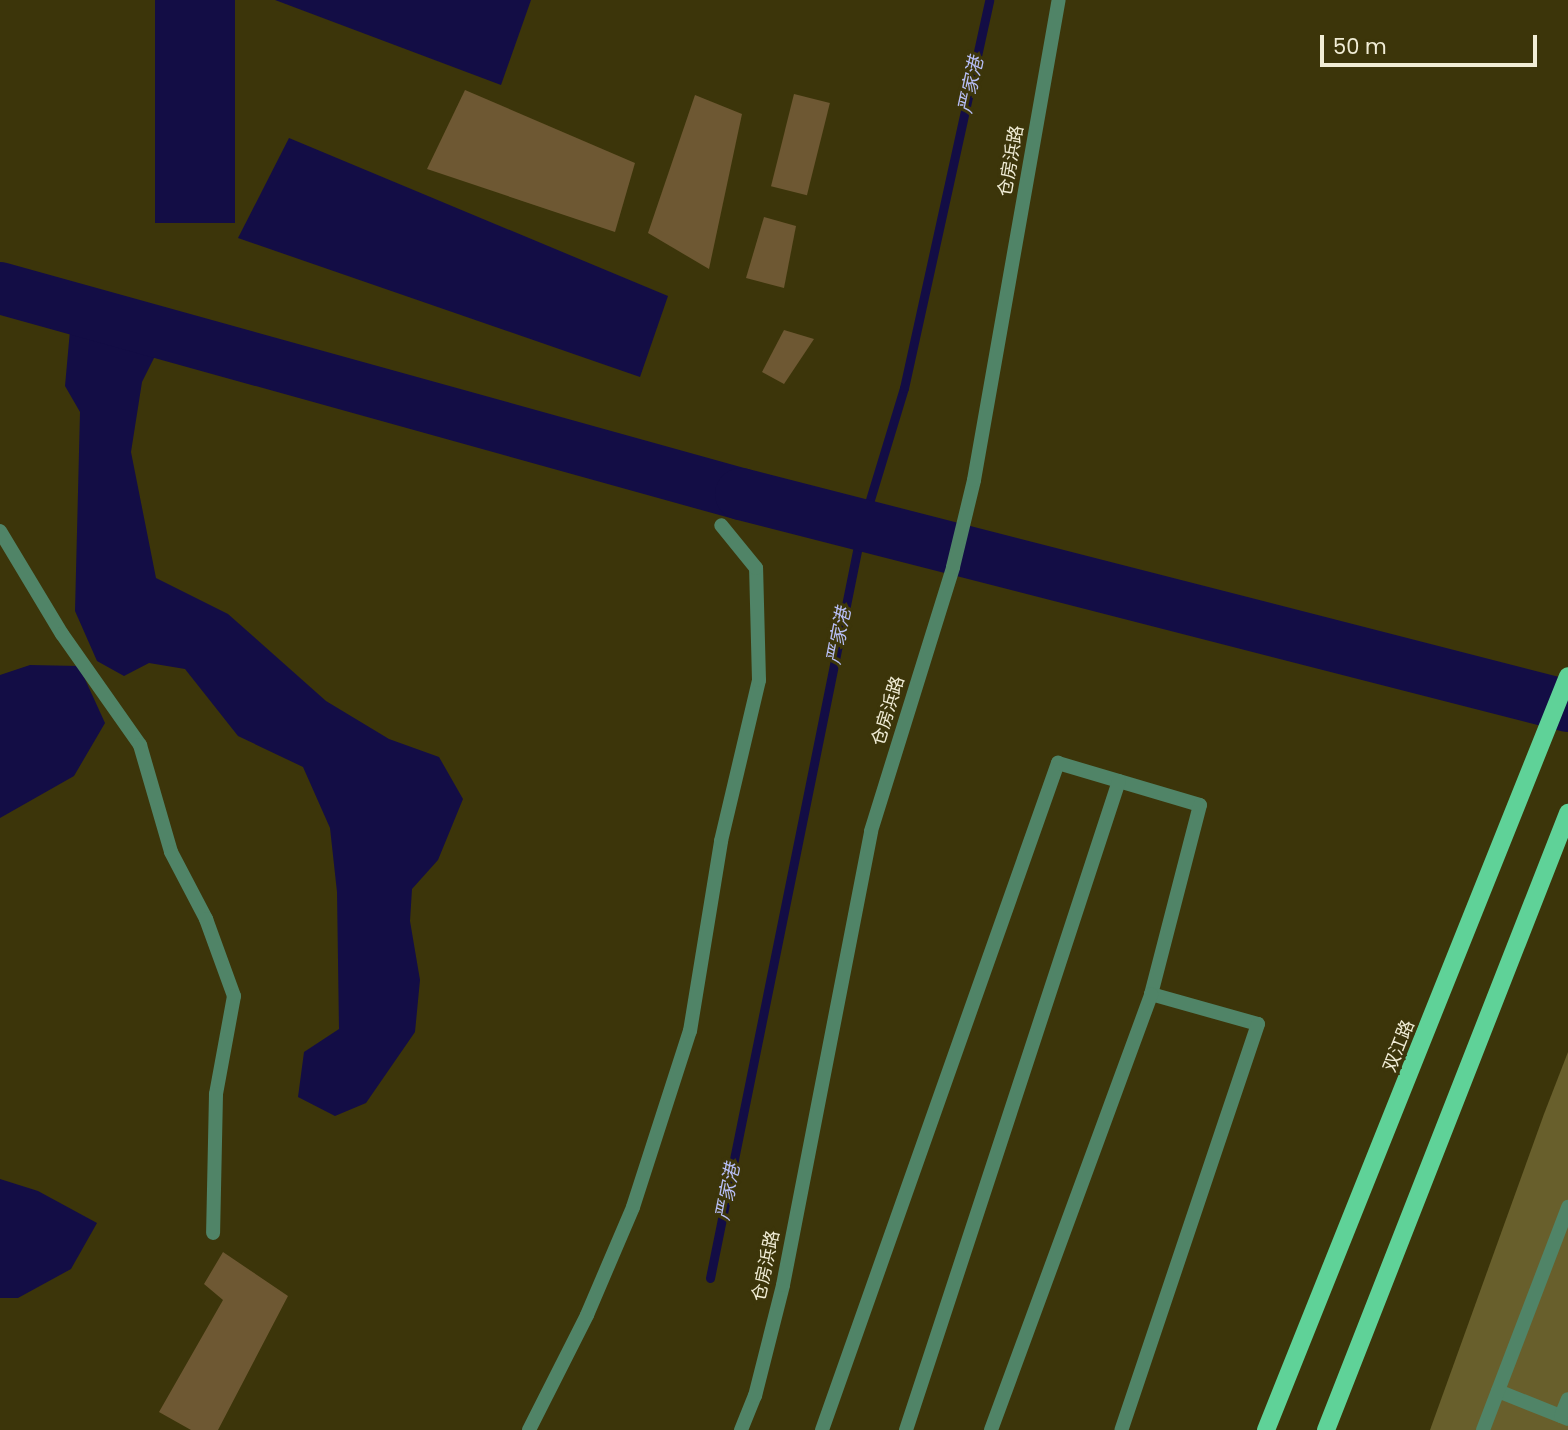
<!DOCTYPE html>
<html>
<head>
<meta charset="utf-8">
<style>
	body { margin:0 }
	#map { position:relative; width:1568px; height:1430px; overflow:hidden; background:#3c350a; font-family:Poppins,"Noto Sans SC",sans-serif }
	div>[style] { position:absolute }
	.green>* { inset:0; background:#685f2c }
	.water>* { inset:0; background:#130d45; transform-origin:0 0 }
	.stream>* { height:9px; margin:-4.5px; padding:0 4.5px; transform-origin:4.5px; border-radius:4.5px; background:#130d45 }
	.river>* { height:52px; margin:-26px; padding:0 26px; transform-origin:26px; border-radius:26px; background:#130d45 }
	.building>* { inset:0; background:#6e5833; transform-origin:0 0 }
	.lane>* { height:14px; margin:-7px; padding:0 7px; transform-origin:7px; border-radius:7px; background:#508467 }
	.street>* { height:14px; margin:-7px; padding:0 7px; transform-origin:7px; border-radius:7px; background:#508467 }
	.primary>* { height:18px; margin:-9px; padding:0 9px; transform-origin:9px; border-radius:9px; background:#5fd298 }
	span { translate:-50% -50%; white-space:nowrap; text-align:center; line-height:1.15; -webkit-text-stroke:6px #3c350a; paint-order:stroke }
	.street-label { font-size:18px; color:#f1edd6 }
	.water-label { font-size:19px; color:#b7bef5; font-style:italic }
	.scale { position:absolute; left:1320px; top:35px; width:217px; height:32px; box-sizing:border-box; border:4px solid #f1edd6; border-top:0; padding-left:9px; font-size:21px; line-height:24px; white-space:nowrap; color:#f1edd6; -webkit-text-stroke:5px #3c350a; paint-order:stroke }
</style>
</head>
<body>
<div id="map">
	<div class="green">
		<div style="clip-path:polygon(1568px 1052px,1568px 1430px,1430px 1430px,1544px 1114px)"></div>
	</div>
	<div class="water">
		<div style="left:155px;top:0;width:80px;height:223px"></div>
		<div style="clip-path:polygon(275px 0,531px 0,501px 85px)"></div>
		<div style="clip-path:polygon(289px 138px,668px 296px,640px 377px,238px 238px)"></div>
		<div style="clip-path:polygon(72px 308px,166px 334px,142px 382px,131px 452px,156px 578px,228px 614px,326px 701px,389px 739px,439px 757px,463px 799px,438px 860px,412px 889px,410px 921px,420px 980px,415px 1032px,366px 1103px,335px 1116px,298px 1097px,304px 1052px,339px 1029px,337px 892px,330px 828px,303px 767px,238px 736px,185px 669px,149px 663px,124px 676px,97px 661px,75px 611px,80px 412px,65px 386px)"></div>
		<div style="clip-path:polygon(30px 665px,79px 666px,105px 723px,74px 776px,0 818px,0 675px)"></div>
		<div style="clip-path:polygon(0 1179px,38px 1191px,97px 1223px,71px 1269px,18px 1298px,0 1298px)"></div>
	</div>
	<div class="stream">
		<div style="left:710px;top:1278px;width:767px;rotate:-78.57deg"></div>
		<div style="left:862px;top:526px;width:144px;rotate:-73.1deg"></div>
		<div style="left:904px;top:388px;width:397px;rotate:-77.6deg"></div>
	</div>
	<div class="river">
		<div style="left:0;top:288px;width:769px;rotate:15.54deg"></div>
		<div style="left:741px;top:494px;width:854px;rotate:14.38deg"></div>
	</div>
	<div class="building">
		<div style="clip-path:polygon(465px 90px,635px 163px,615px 232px,427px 169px)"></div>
		<div style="left:794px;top:94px;width:37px;height:95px;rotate:14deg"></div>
		<div style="clip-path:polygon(695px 95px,742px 114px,709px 269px,648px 233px)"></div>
		<div style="clip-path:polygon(764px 217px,796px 226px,784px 288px,746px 278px)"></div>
		<div style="clip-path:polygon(784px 330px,814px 339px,784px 384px,762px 372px)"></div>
		<div style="clip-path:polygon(223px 1252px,288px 1296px,218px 1430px,191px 1430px,159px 1412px,223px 1300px,204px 1284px)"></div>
	</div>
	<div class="lane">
		<div style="left:0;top:531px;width:120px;rotate:59deg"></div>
		<div style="left:62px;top:634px;width:136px;rotate:54.9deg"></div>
		<div style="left:140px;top:745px;width:111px;rotate:73.8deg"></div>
		<div style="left:171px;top:852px;width:76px;rotate:62.4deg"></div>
		<div style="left:206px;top:919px;width:82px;rotate:70deg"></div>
		<div style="left:234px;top:996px;width:100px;rotate:100.4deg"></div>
		<div style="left:216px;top:1094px;width:139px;rotate:91.2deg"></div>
		<div style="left:1498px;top:1391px;width:75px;rotate:21.8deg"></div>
		<div style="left:1561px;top:1416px;width:18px;rotate:-68deg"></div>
		<div style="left:529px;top:1430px;width:129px;rotate:-63.2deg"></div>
		<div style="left:587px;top:1315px;width:117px;rotate:-66.9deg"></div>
		<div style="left:633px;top:1207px;width:185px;rotate:-72.1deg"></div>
		<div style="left:690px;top:1031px;width:193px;rotate:-80.7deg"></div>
		<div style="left:721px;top:841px;width:165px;rotate:-76.7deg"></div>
		<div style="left:759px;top:680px;width:112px;rotate:-91.5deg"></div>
		<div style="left:756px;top:568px;width:55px;rotate:-129.1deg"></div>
		<div style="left:822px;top:1430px;width:708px;rotate:-70.52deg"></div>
		<div style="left:1058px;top:763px;width:148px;rotate:16.5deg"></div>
		<div style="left:1200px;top:805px;width:195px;rotate:104.5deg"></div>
		<div style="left:1151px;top:994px;width:111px;rotate:15.7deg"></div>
		<div style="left:1258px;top:1024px;width:428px;rotate:108.6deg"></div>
		<div style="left:906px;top:1430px;width:683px;rotate:-71.83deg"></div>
		<div style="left:991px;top:1430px;width:464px;rotate:-69.8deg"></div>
		<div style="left:1483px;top:1430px;width:239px;rotate:-69.1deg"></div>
	</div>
	<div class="street">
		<div style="left:741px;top:1430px;width:37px;rotate:-68deg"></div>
		<div style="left:755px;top:1396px;width:114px;rotate:-75.8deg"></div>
		<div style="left:783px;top:1285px;width:462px;rotate:-79deg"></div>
		<div style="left:871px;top:831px;width:276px;rotate:-72.7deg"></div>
		<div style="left:953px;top:567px;width:89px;rotate:-76.4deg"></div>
		<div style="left:974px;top:480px;width:487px;rotate:-80deg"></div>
	</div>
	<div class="primary">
		<div style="left:1266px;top:1430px;width:812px;rotate:-68.17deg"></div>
		<div style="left:1326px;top:1430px;width:663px;rotate:-68.58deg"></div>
	</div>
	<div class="street-label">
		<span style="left:1011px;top:161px;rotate:-80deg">仓房浜路</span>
		<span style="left:888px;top:711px;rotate:-73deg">仓房浜路</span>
		<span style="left:1399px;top:1046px;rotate:-68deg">双江路</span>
		<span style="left:766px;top:1266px;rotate:-78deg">仓房浜路</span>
	</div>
	<div class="water-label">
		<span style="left:971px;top:85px;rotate:-78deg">严家港</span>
		<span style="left:839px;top:636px;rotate:-79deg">严家港</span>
		<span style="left:728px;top:1192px;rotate:-79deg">严家港</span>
	</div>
	<div class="scale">50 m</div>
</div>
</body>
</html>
